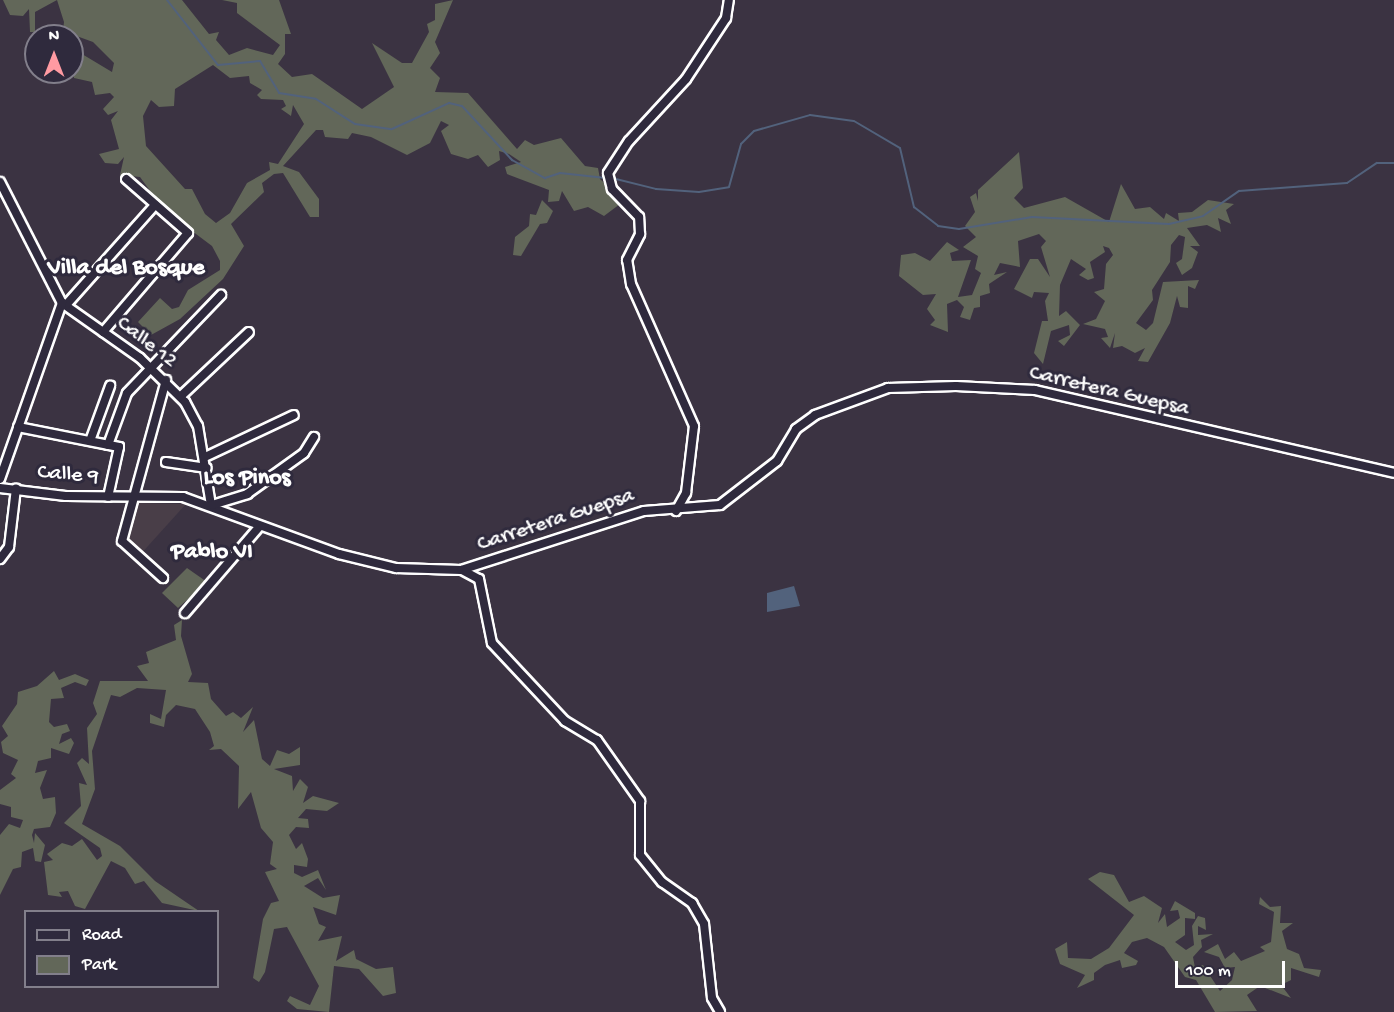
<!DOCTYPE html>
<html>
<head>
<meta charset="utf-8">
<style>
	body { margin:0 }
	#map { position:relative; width:1394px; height:1012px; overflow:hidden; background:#3b3342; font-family:"Gochi Hand",sans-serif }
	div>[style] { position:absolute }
	.built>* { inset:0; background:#493e48 }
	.green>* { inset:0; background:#626759 }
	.water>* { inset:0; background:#52627c }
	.stream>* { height:2px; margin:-1px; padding:0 1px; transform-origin:1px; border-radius:1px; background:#52627c }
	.roads { filter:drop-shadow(2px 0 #fff) drop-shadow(-2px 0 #fff) drop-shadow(0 2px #fff) drop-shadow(0 -2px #fff) }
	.minor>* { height:8px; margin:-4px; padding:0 4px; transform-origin:4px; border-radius:4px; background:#2f2a3d }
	span { translate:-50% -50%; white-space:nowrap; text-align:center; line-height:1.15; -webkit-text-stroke:6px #2f2a3d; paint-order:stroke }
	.street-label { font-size:22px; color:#fff }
	.neighbourhood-label { font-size:24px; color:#fff; font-weight:700 }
	.legend { position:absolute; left:24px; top:910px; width:195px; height:78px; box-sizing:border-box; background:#2f2a3d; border:2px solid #827f8b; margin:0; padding:8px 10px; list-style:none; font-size:18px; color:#fff }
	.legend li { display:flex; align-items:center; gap:12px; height:30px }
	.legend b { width:30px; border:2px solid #827f8b }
	.north { position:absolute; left:24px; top:24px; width:60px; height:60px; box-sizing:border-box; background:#2f2a3d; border:2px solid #827f8b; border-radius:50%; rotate:0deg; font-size:16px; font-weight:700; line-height:24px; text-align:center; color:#fff }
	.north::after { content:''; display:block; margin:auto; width:21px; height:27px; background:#ff9aa2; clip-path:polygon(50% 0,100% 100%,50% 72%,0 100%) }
	.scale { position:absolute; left:1175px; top:961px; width:110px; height:27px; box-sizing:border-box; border:3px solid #fff; border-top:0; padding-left:8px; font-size:18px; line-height:21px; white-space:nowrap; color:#fff; -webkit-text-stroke:4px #2f2a3d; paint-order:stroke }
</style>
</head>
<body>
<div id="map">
	<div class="built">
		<div style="clip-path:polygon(137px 503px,186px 504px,139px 556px,125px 539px)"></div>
	</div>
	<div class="green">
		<div style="clip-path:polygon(evenodd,3px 0,182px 0,209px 34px,219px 32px,216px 40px,229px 55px,247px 48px,273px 55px,280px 45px,237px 13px,237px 3px,222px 0,279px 0,291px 34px,285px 34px,285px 54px,278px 64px,292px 77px,312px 74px,362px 109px,394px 87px,372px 43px,402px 63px,412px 63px,429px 32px,427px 24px,435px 20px,435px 4px,453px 0,435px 42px,440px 53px,430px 68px,440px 78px,435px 92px,468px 93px,517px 149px,525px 140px,534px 145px,561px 138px,585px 166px,598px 168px,600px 179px,624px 201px,604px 216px,588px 207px,574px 211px,562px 191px,559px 201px,548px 202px,549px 190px,507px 174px,505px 167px,521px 162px,509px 154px,499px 151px,500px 160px,488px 167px,478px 155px,468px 159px,451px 154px,441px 131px,449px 125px,441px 121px,430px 143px,407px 155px,371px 137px,352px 133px,348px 139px,325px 137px,323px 130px,316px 130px,283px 166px,299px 172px,319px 199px,319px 217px,310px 217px,283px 173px,274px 174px,262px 183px,264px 192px,231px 224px,244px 246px,223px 279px,180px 319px,151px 335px,138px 322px,160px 298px,172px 309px,179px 307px,188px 290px,220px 270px,220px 261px,212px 246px,164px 210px,140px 177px,120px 175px,124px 157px,118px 164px,105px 163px,99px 154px,119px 149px,111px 120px,118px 111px,108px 115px,103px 109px,114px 97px,110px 93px,95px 95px,92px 82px,74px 78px,72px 55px,82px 54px,112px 72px,114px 63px,93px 42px,71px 34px,53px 36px,63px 31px,64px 22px,57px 0,35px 12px,35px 32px,30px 32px,29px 9px,23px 16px,10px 15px,3px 0,213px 65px,230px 78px,249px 76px,250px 83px,262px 90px,257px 95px,261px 99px,283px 100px,286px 106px,281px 109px,291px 116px,293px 105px,304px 124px,278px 164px,269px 162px,270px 170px,247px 183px,230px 213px,216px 223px,205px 214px,192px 189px,185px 189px,146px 146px,143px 116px,151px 100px,159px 107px,174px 106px,175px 89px,213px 65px)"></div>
		<div style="clip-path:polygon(1019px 152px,1023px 188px,1014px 198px,1024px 208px,1065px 197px,1109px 222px,1121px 184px,1135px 209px,1150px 207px,1164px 219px,1166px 213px,1179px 221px,1178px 213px,1192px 212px,1208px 200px,1234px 204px,1226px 210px,1231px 224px,1218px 218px,1221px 232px,1207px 225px,1187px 228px,1200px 246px,1190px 246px,1198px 252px,1192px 268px,1182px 275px,1176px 263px,1182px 259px,1185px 237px,1179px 235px,1171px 245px,1170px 262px,1152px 290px,1153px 300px,1136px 323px,1146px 330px,1153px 323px,1163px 282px,1199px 280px,1195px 289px,1188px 286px,1188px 308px,1180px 307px,1177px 296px,1170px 323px,1148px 362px,1138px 361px,1145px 348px,1135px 353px,1122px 346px,1113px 348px,1115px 333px,1110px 348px,1101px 338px,1108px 337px,1105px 329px,1083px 324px,1096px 319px,1105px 301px,1094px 292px,1104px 289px,1106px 264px,1113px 255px,1109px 248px,1103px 246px,1105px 252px,1090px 262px,1094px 278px,1088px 280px,1079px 275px,1086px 269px,1071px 259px,1060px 285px,1059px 316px,1066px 311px,1080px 325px,1064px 346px,1058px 341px,1070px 335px,1069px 325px,1051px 331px,1043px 364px,1034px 353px,1042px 321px,1048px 321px,1045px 301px,1049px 293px,1034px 292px,1032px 298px,1014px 289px,1030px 259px,1038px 259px,1050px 277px,1041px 247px,1046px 241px,1039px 234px,1018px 241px,1020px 267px,1000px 263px,994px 275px,1007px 272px,989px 284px,990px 293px,980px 296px,980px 307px,974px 308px,970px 320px,960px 317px,964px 307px,957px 300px,947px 304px,948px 332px,930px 325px,935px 320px,927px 309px,936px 294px,923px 295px,899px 276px,901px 255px,915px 253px,930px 261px,947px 242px,959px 250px,950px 253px,952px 261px,971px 260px,958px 297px,972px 295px,981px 273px,975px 269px,978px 256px,963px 247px,976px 237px,965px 226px,975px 212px,970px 197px,976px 193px,978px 201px,978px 190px)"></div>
		<div style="clip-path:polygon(542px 200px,553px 211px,547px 223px,540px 224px,521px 256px,513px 255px,515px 237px,529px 226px,530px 214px,536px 215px)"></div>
		<div style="clip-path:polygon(187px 568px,207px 582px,178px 608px,162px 593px)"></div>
		<div style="clip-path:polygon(182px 620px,181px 636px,192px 674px,188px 682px,208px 683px,211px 699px,226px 716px,233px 712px,241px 718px,253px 707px,243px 732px,254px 720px,262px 759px,270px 766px,277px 750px,289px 754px,300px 747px,300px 765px,274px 769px,292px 776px,293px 791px,300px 779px,308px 787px,303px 803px,313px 796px,339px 803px,327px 811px,306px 809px,298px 818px,308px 819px,309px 828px,296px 827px,289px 835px,296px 849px,302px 843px,308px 859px,307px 867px,294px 865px,294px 873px,302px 877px,318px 870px,326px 890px,318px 878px,304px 886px,323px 898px,340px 895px,336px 915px,313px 907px,319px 924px,326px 927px,318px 941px,342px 936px,336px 961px,354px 950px,356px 959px,376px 969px,393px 967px,396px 993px,383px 996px,359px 969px,334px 966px,329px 1012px,297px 1009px,287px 1001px,290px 996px,310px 1005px,319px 986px,287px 927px,274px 929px,265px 972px,259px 982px,253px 978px,263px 919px,271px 903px,279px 901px,265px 872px,277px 869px,270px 864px,273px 842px,261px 828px,251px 792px,238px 809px,239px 766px,221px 749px,209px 750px,214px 746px,210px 732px,195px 709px,176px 705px,166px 715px,164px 727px,150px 723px,150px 714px,161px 719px,166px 690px,137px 688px,120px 697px,111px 695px,92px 751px,95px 789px,82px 824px,120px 846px,155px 881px,199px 911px,162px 903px,144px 881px,135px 884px,125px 868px,111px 861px,85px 909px,75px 906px,68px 891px,59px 892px,62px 897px,48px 895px,44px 862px,53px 860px,47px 854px,62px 843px,72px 846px,82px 839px,97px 860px,102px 856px,100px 848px,64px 823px,81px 806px,79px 783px,87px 785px,77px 763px,82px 758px,89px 764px,87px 728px,97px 714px,93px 703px,100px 681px,148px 681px,137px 666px,149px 663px,146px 652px,176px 640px,174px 625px)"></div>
		<div style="clip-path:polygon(54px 671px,59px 680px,75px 674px,89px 680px,86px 686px,75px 682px,61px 688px,64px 698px,51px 699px,49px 722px,54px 727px,67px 724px,70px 731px,62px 734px,59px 744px,71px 738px,74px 743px,69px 754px,51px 748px,51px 758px,38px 761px,35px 773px,47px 770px,40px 788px,43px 799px,55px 797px,56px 813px,50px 827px,34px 829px,32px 835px,34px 843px,35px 833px,45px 845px,41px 862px,35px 861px,33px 848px,22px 852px,21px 867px,13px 869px,0 895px,0 835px,9px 824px,20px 828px,23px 820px,11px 817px,11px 807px,0 804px,0 790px,16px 778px,11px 774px,18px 760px,3px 753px,1px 742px,8px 736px,2px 726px,17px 704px,18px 692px,37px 686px)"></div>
		<div style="clip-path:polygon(1100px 872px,1114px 875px,1129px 902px,1144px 896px,1162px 908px,1158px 923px,1165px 914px,1167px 927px,1180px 918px,1178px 910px,1170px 911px,1175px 901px,1195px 913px,1195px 919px,1185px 918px,1185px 935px,1175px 942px,1186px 950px,1194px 945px,1192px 926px,1198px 916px,1205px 918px,1206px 930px,1198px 926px,1198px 935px,1213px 934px,1201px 940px,1202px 947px,1193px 957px,1195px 968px,1203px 965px,1220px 991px,1232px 980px,1235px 967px,1225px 968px,1219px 957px,1204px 952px,1218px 944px,1225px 959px,1234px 952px,1241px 961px,1265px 951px,1260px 947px,1271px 942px,1274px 912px,1259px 904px,1260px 897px,1270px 907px,1281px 906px,1280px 923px,1293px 923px,1282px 931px,1287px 949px,1299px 954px,1304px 968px,1321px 970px,1319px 977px,1291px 968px,1291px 980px,1281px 985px,1291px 998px,1260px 986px,1247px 995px,1257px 1011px,1215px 1012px,1196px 980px,1185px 977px,1164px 947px,1147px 938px,1132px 942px,1124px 953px,1138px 961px,1136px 965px,1122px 968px,1120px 960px,1105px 965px,1094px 973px,1094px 980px,1077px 988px,1085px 975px,1060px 964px,1055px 949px,1067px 942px,1068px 958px,1091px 959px,1109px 948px,1134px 915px,1088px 879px)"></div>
	</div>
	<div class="water">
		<div style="clip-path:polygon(794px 586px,800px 606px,767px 612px,767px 593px)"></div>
	</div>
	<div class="stream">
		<div style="left:167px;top:0;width:83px;rotate:51.9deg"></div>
		<div style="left:218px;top:65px;width:42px;rotate:-5.4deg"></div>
		<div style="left:260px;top:61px;width:37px;rotate:59deg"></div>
		<div style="left:279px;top:93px;width:37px;rotate:9deg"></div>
		<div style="left:316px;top:99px;width:46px;rotate:32.7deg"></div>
		<div style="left:355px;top:124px;width:37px;rotate:8deg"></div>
		<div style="left:392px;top:129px;width:63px;rotate:-24.5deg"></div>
		<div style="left:449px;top:103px;width:13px;rotate:13deg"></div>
		<div style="left:462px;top:106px;width:74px;rotate:47.2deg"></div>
		<div style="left:512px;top:160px;width:38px;rotate:29deg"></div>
		<div style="left:545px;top:178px;width:16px;rotate:-18deg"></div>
		<div style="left:560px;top:173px;width:46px;rotate:6.2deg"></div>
		<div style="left:612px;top:178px;width:45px;rotate:14deg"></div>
		<div style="left:656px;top:189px;width:43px;rotate:4deg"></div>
		<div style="left:699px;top:192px;width:30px;rotate:-9deg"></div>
		<div style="left:729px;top:187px;width:45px;rotate:-74.4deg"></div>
		<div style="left:741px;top:144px;width:18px;rotate:-45deg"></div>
		<div style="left:754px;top:131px;width:58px;rotate:-15.9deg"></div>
		<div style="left:810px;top:115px;width:44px;rotate:7.8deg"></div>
		<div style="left:854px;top:121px;width:53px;rotate:30.4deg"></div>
		<div style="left:900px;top:148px;width:61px;rotate:76.7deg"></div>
		<div style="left:914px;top:207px;width:31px;rotate:38deg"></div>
		<div style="left:938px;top:226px;width:21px;rotate:8deg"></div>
		<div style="left:959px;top:229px;width:74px;rotate:-9.3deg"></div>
		<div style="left:1032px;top:217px;width:137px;rotate:2.9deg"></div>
		<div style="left:1169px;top:224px;width:35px;rotate:-13deg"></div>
		<div style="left:1203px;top:216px;width:44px;rotate:-34.8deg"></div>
		<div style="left:1239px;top:191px;width:108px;rotate:-4.2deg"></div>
		<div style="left:1347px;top:183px;width:36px;rotate:-34deg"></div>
		<div style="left:1377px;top:163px;width:17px"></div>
	</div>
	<div class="roads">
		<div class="minor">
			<div style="left:0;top:182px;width:136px;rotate:62.9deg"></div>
			<div style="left:62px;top:303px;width:95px;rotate:35.2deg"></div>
			<div style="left:140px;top:358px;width:63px;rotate:44.4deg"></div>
			<div style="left:185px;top:402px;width:27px;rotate:62deg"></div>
			<div style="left:198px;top:426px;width:80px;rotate:80.7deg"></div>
			<div style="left:66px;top:305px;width:134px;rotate:-48.3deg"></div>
			<div style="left:103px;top:332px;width:130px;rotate:-49.4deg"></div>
			<div style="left:188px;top:233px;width:82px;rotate:-138.9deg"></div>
			<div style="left:181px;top:396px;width:93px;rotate:-43.3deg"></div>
			<div style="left:18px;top:427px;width:103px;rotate:11.2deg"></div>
			<div style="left:119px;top:447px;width:51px;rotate:102.4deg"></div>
			<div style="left:90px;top:441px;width:59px;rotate:-70deg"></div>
			<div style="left:108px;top:445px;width:55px;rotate:-69.9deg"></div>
			<div style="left:127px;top:393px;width:136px;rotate:-46.2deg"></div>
			<div style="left:205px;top:457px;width:98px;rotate:-25.3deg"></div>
			<div style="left:166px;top:462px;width:41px;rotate:8.3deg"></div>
			<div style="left:0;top:479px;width:187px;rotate:-70.6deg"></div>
			<div style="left:0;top:488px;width:66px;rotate:6.9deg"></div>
			<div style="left:66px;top:496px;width:117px;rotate:0.5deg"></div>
			<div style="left:183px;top:497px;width:166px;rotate:20.1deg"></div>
			<div style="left:339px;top:554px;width:59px;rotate:13.8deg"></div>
			<div style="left:396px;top:568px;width:65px;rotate:1.8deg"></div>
			<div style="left:461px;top:570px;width:192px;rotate:-17.9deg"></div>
			<div style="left:644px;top:511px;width:76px;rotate:-4.5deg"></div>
			<div style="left:720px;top:505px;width:72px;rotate:-37.7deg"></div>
			<div style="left:777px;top:461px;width:37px;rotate:-59deg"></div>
			<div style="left:796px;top:429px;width:24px;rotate:-36deg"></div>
			<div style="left:815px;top:415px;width:78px;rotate:-20.3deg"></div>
			<div style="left:888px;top:388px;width:68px;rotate:-1.7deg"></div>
			<div style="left:956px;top:386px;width:79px;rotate:2.9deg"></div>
			<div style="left:1035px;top:390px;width:368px;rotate:13deg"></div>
			<div style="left:212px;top:505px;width:37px;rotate:-17deg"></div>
			<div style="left:247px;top:494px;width:70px;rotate:-35.7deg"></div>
			<div style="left:304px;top:453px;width:19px;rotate:-58deg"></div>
			<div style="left:676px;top:511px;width:21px;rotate:-61deg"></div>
			<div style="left:686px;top:493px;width:67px;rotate:-83.2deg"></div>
			<div style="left:694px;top:426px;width:155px;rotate:-113.9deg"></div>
			<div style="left:631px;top:284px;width:24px;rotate:-99deg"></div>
			<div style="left:627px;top:260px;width:29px;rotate:-63deg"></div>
			<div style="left:640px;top:234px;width:17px;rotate:-93deg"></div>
			<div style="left:639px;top:217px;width:39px;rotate:-134deg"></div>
			<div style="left:612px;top:189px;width:16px;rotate:-104deg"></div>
			<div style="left:608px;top:173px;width:38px;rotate:-57deg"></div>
			<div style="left:629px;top:141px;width:84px;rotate:-47.4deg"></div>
			<div style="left:686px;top:79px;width:73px;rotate:-56.7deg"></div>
			<div style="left:726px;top:18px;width:18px;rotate:-81deg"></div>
			<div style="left:0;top:559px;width:15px;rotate:-53deg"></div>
			<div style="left:9px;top:547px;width:59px;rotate:-83.2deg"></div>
			<div style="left:462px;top:570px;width:19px;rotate:28deg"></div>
			<div style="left:479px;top:579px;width:65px;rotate:78.5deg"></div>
			<div style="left:492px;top:643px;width:107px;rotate:46.9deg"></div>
			<div style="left:565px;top:721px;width:37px;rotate:31deg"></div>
			<div style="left:597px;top:740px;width:75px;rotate:54.8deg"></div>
			<div style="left:640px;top:801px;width:54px;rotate:90deg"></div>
			<div style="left:640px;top:855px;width:35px;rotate:51deg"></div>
			<div style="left:662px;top:882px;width:37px;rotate:35deg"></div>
			<div style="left:692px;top:903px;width:24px;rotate:60deg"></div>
			<div style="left:704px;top:924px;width:74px;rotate:83.8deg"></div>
			<div style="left:712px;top:998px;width:16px;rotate:60deg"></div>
			<div style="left:163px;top:578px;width:55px;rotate:-137.9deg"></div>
			<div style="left:122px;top:541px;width:167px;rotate:-74.7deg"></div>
			<div style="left:185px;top:613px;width:113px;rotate:-49.3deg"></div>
		</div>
	</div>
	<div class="street-label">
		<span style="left:146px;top:343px;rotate:38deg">Calle 12</span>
		<span style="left:1109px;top:392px;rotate:13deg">Carretera Guepsa</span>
		<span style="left:68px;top:476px;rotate:5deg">Calle 9</span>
		<span style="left:556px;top:521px;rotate:-18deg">Carretera Guepsa</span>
	</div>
	<div class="neighbourhood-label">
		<span style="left:126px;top:269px">Villa del Bosque</span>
		<span style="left:247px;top:479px">Los Pinos</span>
		<span style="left:212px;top:553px">Pablo VI</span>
	</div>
	<ul class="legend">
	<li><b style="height:8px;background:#2f2a3d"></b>Road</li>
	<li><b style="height:16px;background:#626759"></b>Park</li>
	</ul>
	<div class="north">N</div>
	<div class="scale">100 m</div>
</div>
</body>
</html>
